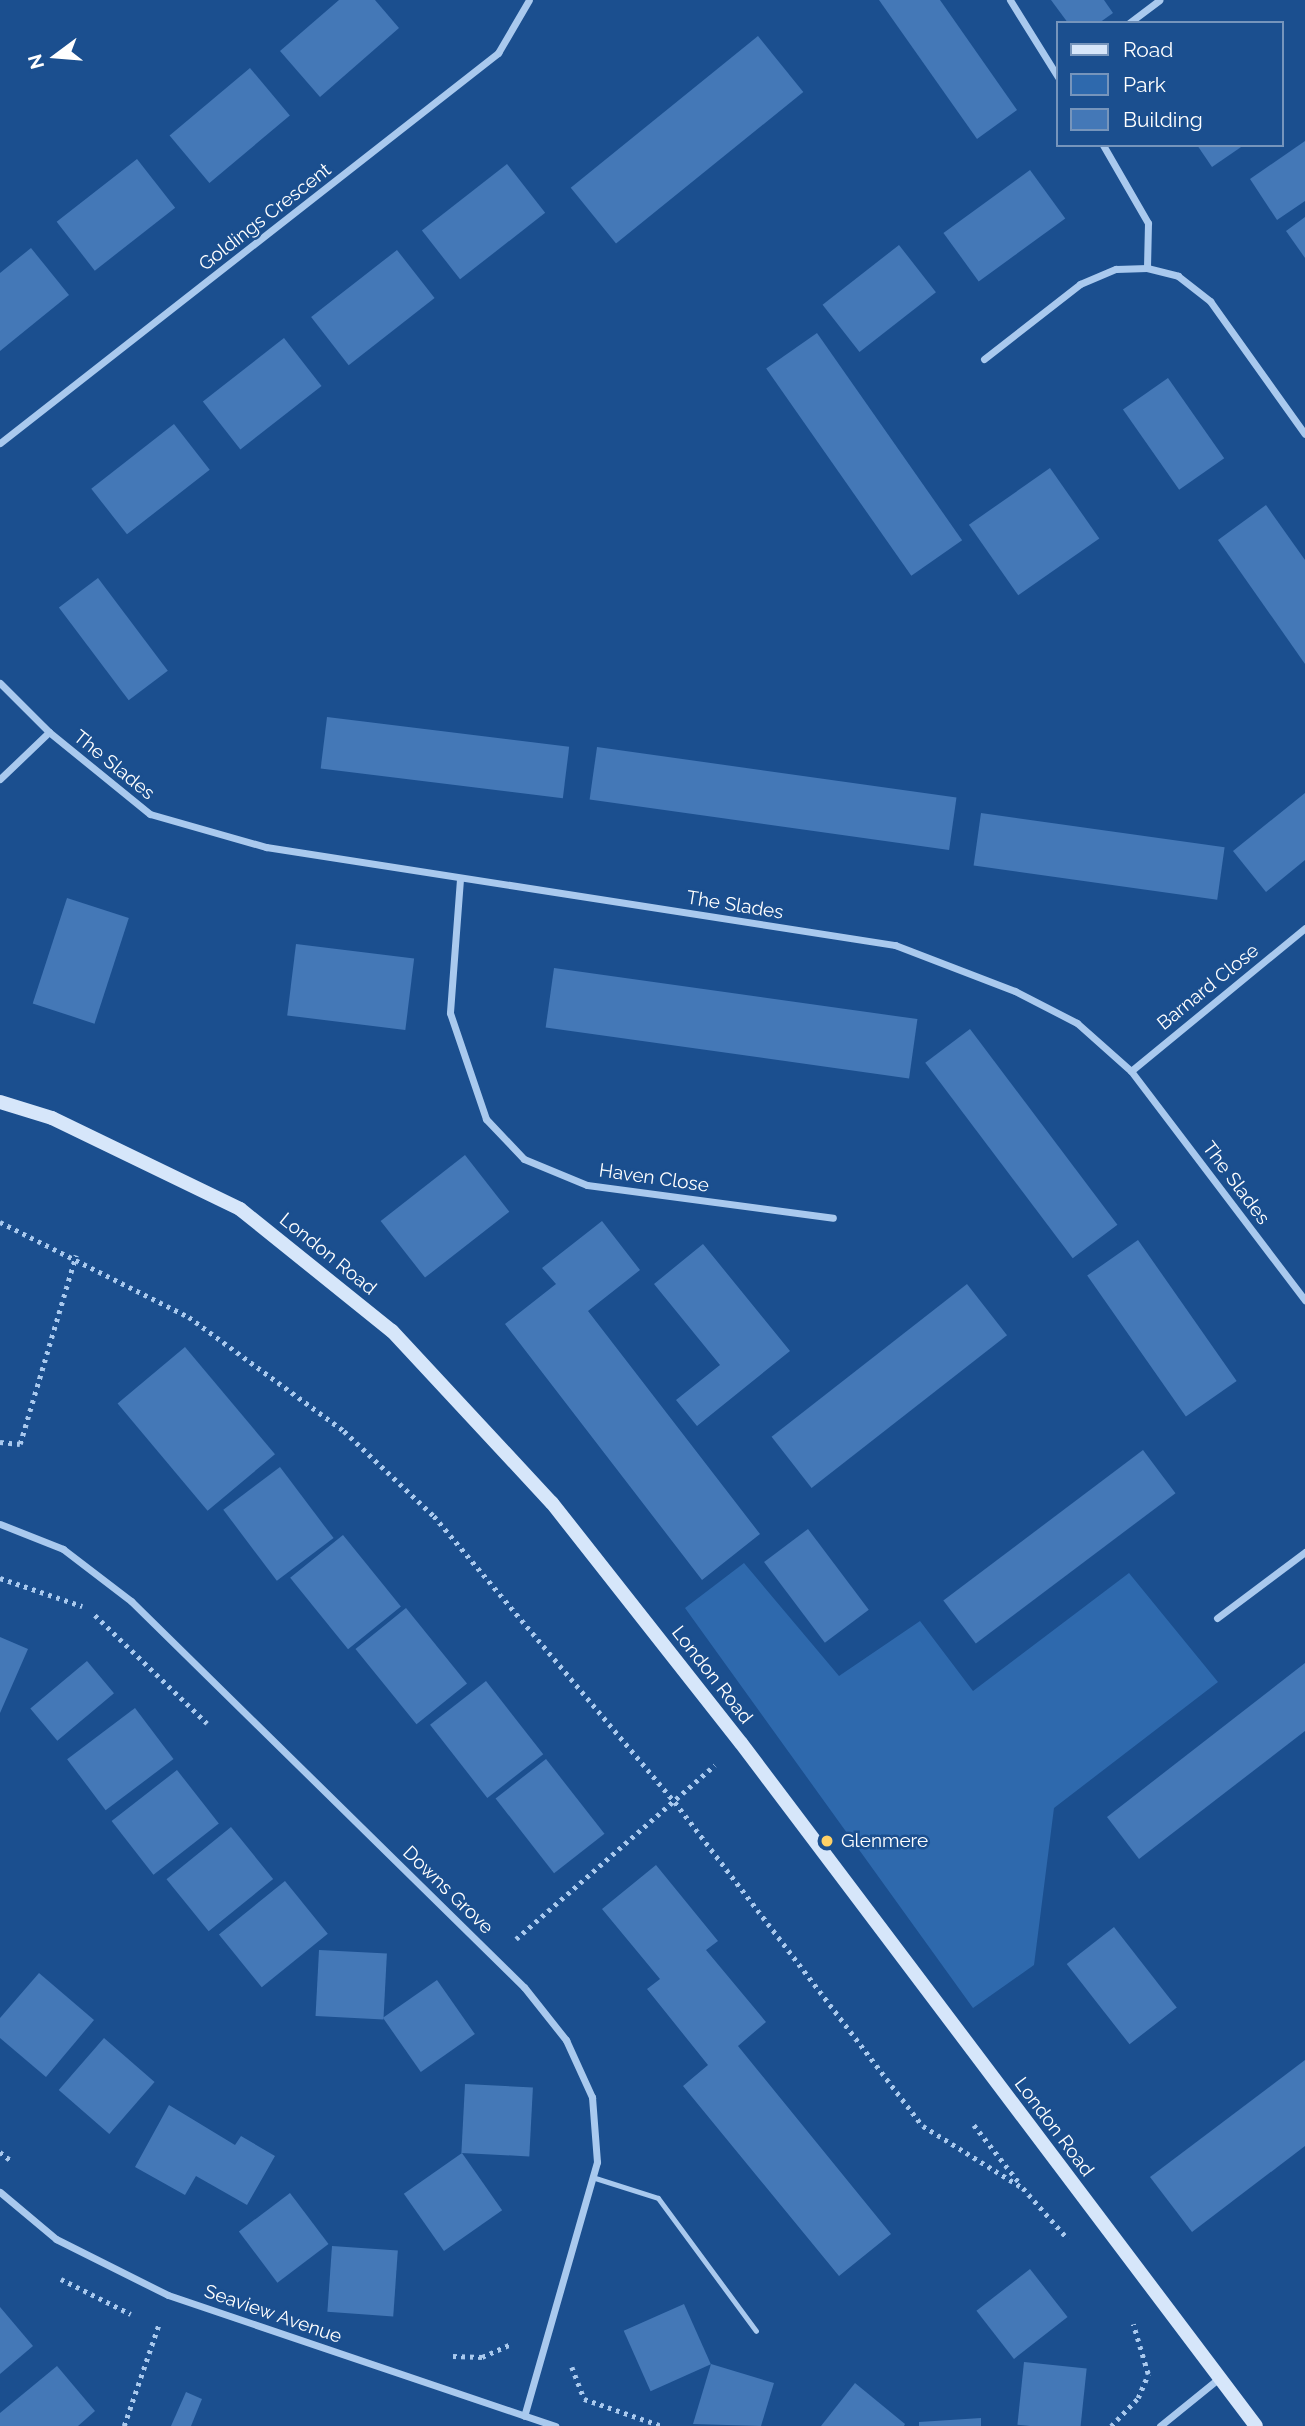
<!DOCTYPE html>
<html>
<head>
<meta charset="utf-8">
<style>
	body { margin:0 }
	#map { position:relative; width:1305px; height:2426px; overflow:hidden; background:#1b4f8f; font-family:Raleway,sans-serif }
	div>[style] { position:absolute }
	.green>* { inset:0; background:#2e69ad }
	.building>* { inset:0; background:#4478b7; transform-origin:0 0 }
	.path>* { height:4.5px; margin-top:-2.25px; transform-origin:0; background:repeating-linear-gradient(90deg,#a9c9ee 0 3.5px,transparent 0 8.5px) }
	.lane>* { height:5px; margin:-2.5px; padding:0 2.5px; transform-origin:2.5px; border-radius:2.5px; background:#a9c9ee }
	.street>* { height:7px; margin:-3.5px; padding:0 3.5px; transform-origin:3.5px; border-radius:3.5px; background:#a9c9ee }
	.secondary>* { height:14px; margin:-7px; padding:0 7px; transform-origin:7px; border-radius:7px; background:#d6e6fa }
	.dots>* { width:19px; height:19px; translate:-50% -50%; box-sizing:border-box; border:4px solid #1b4f8f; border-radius:50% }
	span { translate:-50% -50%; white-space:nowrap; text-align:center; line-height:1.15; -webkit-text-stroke:5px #1b4f8f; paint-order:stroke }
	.street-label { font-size:19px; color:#fff }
	.poi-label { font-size:19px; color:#fff }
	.left { translate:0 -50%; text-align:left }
	.legend { position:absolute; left:1056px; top:21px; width:228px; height:126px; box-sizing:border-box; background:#1b4f8f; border:2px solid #7695bc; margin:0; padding:9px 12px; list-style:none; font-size:21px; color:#fff }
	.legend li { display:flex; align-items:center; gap:14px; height:35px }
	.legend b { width:35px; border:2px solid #7695bc }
	.north { position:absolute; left:21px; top:21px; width:70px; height:70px; -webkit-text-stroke:5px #1b4f8f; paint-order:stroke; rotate:254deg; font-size:19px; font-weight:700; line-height:28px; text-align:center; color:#fff }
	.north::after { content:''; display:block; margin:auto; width:24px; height:32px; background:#fff; clip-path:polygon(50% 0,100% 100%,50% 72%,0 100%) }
</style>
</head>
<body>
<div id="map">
	<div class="green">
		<div style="clip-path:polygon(744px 1563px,839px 1676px,920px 1621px,973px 1691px,1129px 1573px,1218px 1682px,1054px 1808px,1034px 1965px,973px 2008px,685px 1608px)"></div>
	</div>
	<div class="building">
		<div style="clip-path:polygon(339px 0,375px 0,399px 28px,320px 97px,280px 51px)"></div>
		<div style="clip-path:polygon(879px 0,940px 0,1017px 110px,977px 139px)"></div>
		<div style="clip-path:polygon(1051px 0,1104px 0,1113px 13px,1099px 23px,1068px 23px)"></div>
		<div style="left:758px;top:36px;width:72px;height:241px;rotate:51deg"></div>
		<div style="left:250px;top:68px;width:62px;height:105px;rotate:50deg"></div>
		<div style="clip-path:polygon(1305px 141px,1305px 201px,1277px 220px,1250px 179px)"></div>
		<div style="clip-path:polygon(1197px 145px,1244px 145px,1212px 167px)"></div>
		<div style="left:137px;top:159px;width:62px;height:102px;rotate:52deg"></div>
		<div style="left:507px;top:164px;width:62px;height:108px;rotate:52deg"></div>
		<div style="left:1030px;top:170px;width:60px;height:107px;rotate:54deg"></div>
		<div style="clip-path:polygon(1305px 217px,1305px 258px,1286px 231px)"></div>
		<div style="left:899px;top:245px;width:60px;height:97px;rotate:52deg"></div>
		<div style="clip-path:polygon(31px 248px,69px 295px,0 351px,0 273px)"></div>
		<div style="left:397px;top:250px;width:61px;height:109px;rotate:52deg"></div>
		<div style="left:817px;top:333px;width:253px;height:62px;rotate:55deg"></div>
		<div style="left:284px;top:338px;width:61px;height:103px;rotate:52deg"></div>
		<div style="left:1168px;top:378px;width:98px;height:55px;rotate:55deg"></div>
		<div style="left:174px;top:424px;width:58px;height:105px;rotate:52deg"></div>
		<div style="left:1050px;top:468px;width:86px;height:99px;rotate:55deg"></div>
		<div style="clip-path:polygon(1266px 505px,1305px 560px,1305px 664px,1218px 540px)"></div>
		<div style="left:98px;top:578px;width:116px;height:49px;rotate:53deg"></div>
		<div style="left:327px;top:717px;width:244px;height:52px;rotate:7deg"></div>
		<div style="left:597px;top:747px;width:363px;height:53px;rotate:8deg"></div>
		<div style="clip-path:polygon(1305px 793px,1305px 860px,1266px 892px,1233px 851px)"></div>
		<div style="left:981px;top:813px;width:246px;height:53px;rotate:8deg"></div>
		<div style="left:67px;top:898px;width:65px;height:111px;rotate:18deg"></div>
		<div style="left:296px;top:944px;width:119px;height:72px;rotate:7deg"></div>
		<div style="left:554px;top:968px;width:367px;height:60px;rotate:8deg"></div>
		<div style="left:970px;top:1029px;width:245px;height:56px;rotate:53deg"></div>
		<div style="left:465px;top:1155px;width:72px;height:107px;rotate:52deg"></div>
		<div style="clip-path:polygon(602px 1221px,640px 1270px,588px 1311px,760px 1534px,702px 1580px,505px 1324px,556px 1284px,542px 1268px)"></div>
		<div style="left:1138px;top:1240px;width:172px;height:62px;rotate:55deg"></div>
		<div style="clip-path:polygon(703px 1244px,790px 1351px,697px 1426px,676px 1400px,720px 1365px,654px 1284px)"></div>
		<div style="left:967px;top:1284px;width:65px;height:248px;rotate:52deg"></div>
		<div style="left:185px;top:1347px;width:140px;height:88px;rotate:50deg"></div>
		<div style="left:1143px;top:1450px;width:54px;height:250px;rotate:53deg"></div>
		<div style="left:280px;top:1467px;width:89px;height:71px;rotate:53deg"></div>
		<div style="left:808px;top:1529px;width:101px;height:55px;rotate:53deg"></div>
		<div style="left:343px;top:1535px;width:92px;height:68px;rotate:51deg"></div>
		<div style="left:406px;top:1608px;width:97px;height:65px;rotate:51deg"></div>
		<div style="clip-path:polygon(0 1637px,28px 1649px,0 1713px)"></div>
		<div style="left:87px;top:1661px;width:42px;height:74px;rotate:50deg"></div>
		<div style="clip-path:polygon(1305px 1663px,1305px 1731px,1139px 1859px,1107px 1817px)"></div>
		<div style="left:486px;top:1681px;width:93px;height:71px;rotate:52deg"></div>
		<div style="left:135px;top:1708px;width:64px;height:85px;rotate:53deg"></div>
		<div style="left:546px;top:1759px;width:95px;height:64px;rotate:52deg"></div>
		<div style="left:177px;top:1770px;width:68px;height:83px;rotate:52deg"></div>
		<div style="left:231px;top:1827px;width:67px;height:83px;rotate:51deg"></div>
		<div style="clip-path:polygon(656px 1865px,718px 1941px,706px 1950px,766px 2022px,738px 2046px,891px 2234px,839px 2276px,683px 2086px,708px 2065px,647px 1989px,660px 1979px,602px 1909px)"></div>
		<div style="left:285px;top:1881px;width:68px;height:85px;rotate:51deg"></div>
		<div style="left:1114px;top:1927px;width:102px;height:60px;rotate:52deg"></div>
		<div style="left:319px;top:1950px;width:68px;height:66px;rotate:3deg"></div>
		<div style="clip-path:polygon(39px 1973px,94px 2020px,46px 2077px,0 2038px,0 2018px)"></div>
		<div style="left:437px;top:1980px;width:66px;height:66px;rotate:55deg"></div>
		<div style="left:104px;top:2038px;width:67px;height:69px;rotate:41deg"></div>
		<div style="clip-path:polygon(1305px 2060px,1305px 2146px,1192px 2232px,1150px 2177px)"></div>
		<div style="left:465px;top:2084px;width:68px;height:69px;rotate:3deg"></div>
		<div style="clip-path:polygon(169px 2105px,235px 2145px,241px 2136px,275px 2156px,247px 2205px,196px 2176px,185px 2195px,135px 2167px)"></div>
		<div style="left:462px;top:2153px;width:70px;height:71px;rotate:55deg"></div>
		<div style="left:290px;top:2193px;width:64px;height:64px;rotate:53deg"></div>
		<div style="left:332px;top:2246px;width:66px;height:66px;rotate:4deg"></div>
		<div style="left:1030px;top:2269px;width:61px;height:68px;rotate:52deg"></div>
		<div style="left:684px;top:2304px;width:66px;height:66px;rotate:66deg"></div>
		<div style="clip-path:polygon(0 2307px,33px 2346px,0 2374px)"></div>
		<div style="left:1024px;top:2362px;width:63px;height:63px;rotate:6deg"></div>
		<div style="clip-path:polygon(711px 2364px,774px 2383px,761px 2426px,693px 2424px)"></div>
		<div style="clip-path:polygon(57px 2366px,95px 2411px,78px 2426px,0 2426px,0 2413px)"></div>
		<div style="clip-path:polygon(855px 2383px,905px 2424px,904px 2426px,821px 2426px)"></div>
		<div style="clip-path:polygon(186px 2392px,202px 2399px,191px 2426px,171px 2426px)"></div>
		<div style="clip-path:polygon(981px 2418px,981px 2426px,919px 2426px,919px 2422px)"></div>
	</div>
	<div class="path">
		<div style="left:0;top:1222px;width:212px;rotate:26.7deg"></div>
		<div style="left:189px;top:1317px;width:192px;rotate:36.3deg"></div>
		<div style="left:344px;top:1431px;width:124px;rotate:43.4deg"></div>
		<div style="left:434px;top:1516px;width:374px;rotate:49.9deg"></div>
		<div style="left:675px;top:1802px;width:408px;rotate:52.6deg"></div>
		<div style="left:923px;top:2126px;width:118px;rotate:31.8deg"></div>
		<div style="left:1023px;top:2188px;width:68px;rotate:48.6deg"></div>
		<div style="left:0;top:1442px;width:20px;rotate:6deg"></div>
		<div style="left:20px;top:1444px;width:197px;rotate:-73.5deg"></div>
		<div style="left:0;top:1578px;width:87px;rotate:18.9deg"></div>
		<div style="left:95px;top:1615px;width:156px;rotate:44deg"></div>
		<div style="left:516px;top:1939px;width:264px;rotate:-41.2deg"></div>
		<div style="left:974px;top:2125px;width:76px;rotate:51.9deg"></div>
		<div style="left:0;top:2152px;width:16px;rotate:38deg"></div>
		<div style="left:61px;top:2279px;width:78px;rotate:26.6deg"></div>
		<div style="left:453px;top:2356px;width:29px;rotate:2deg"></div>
		<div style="left:482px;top:2357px;width:32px;rotate:-24deg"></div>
		<div style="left:572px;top:2367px;width:34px;rotate:69deg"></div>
		<div style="left:584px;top:2399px;width:83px;rotate:19.1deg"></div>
		<div style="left:124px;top:2426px;width:108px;rotate:-71.1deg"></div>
		<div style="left:1111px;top:2426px;width:39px;rotate:-46deg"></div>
		<div style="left:1138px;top:2398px;width:26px;rotate:-67deg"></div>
		<div style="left:1148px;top:2374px;width:52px;rotate:-106.7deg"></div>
	</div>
	<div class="lane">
		<div style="left:592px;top:2177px;width:69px;rotate:17.7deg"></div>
		<div style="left:658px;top:2198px;width:165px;rotate:53.6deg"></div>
	</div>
	<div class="street">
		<div style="left:1010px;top:0;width:91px;rotate:58.1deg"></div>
		<div style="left:1129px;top:23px;width:38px;rotate:-37deg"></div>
		<div style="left:1103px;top:145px;width:90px;rotate:60deg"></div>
		<div style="left:1148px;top:223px;width:45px;rotate:91.3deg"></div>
		<div style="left:984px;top:359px;width:122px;rotate:-38deg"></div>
		<div style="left:1080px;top:284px;width:39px;rotate:-23deg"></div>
		<div style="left:1116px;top:269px;width:31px;rotate:-2deg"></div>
		<div style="left:1147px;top:268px;width:32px;rotate:14deg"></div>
		<div style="left:1178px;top:276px;width:41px;rotate:38deg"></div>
		<div style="left:1210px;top:301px;width:163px;rotate:54.5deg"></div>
		<div style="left:0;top:443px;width:633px;rotate:-38.07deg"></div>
		<div style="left:498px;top:53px;width:61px;rotate:-59.7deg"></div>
		<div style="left:0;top:683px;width:69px;rotate:45deg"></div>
		<div style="left:49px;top:732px;width:68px;rotate:136.2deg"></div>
		<div style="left:49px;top:732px;width:130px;rotate:39.1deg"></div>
		<div style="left:150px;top:814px;width:121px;rotate:15.9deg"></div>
		<div style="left:266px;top:847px;width:637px;rotate:8.86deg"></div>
		<div style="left:895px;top:945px;width:129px;rotate:21deg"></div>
		<div style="left:1015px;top:991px;width:70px;rotate:27.3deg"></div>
		<div style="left:1077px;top:1023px;width:72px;rotate:41.6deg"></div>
		<div style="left:1131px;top:1071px;width:288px;rotate:52.8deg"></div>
		<div style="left:460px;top:879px;width:134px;rotate:94.3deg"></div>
		<div style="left:450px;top:1013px;width:112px;rotate:71.2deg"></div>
		<div style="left:486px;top:1119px;width:55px;rotate:46.5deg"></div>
		<div style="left:524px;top:1159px;width:68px;rotate:22.4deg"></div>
		<div style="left:587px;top:1185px;width:248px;rotate:7.6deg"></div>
		<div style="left:1131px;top:1071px;width:225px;rotate:-39.4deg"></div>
		<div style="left:0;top:1524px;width:68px;rotate:21.6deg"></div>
		<div style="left:63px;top:1549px;width:86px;rotate:37.4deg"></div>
		<div style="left:131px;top:1601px;width:551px;rotate:44.49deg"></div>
		<div style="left:524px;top:1987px;width:68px;rotate:51.6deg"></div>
		<div style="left:566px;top:2040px;width:63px;rotate:65.5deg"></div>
		<div style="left:592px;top:2097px;width:65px;rotate:85.6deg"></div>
		<div style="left:597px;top:2162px;width:264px;rotate:106deg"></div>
		<div style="left:1217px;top:1618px;width:110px;rotate:-36.9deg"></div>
		<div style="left:0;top:2192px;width:73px;rotate:40deg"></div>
		<div style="left:56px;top:2239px;width:125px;rotate:26.6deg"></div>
		<div style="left:168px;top:2295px;width:409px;rotate:18.7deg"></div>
		<div style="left:1160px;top:2426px;width:75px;rotate:-39deg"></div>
	</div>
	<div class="secondary">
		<div style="left:0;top:1102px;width:54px;rotate:17.1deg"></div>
		<div style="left:52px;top:1118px;width:209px;rotate:25.8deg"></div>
		<div style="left:240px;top:1209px;width:195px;rotate:38.8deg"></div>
		<div style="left:392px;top:1331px;width:235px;rotate:47.1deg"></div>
		<div style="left:552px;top:1503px;width:305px;rotate:51.8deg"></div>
		<div style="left:741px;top:1743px;width:855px;rotate:52.98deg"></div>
	</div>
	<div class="dots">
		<div style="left:827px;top:1841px;background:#ffd166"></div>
	</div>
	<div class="street-label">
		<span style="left:265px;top:217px;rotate:-38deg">Goldings Crescent</span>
		<span style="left:114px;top:765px;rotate:39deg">The Slades</span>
		<span style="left:735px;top:905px;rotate:9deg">The Slades</span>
		<span style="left:1208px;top:987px;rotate:-39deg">Barnard Close</span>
		<span style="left:654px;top:1178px;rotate:8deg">Haven Close</span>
		<span style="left:1236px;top:1183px;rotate:53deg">The Slades</span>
		<span style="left:328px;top:1254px;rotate:39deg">London Road</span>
		<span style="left:712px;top:1675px;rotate:52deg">London Road</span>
		<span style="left:448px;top:1890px;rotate:44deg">Downs Grove</span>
		<span style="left:1054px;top:2127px;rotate:53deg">London Road</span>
		<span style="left:273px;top:2314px;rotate:19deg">Seaview Avenue</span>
	</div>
	<div class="poi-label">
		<span class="left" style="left:841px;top:1841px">Glenmere</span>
	</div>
	<ul class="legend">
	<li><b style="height:9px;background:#d6e6fa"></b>Road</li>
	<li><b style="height:19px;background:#2e69ad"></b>Park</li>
	<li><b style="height:19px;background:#4478b7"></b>Building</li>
	</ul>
	<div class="north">N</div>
</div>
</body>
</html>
